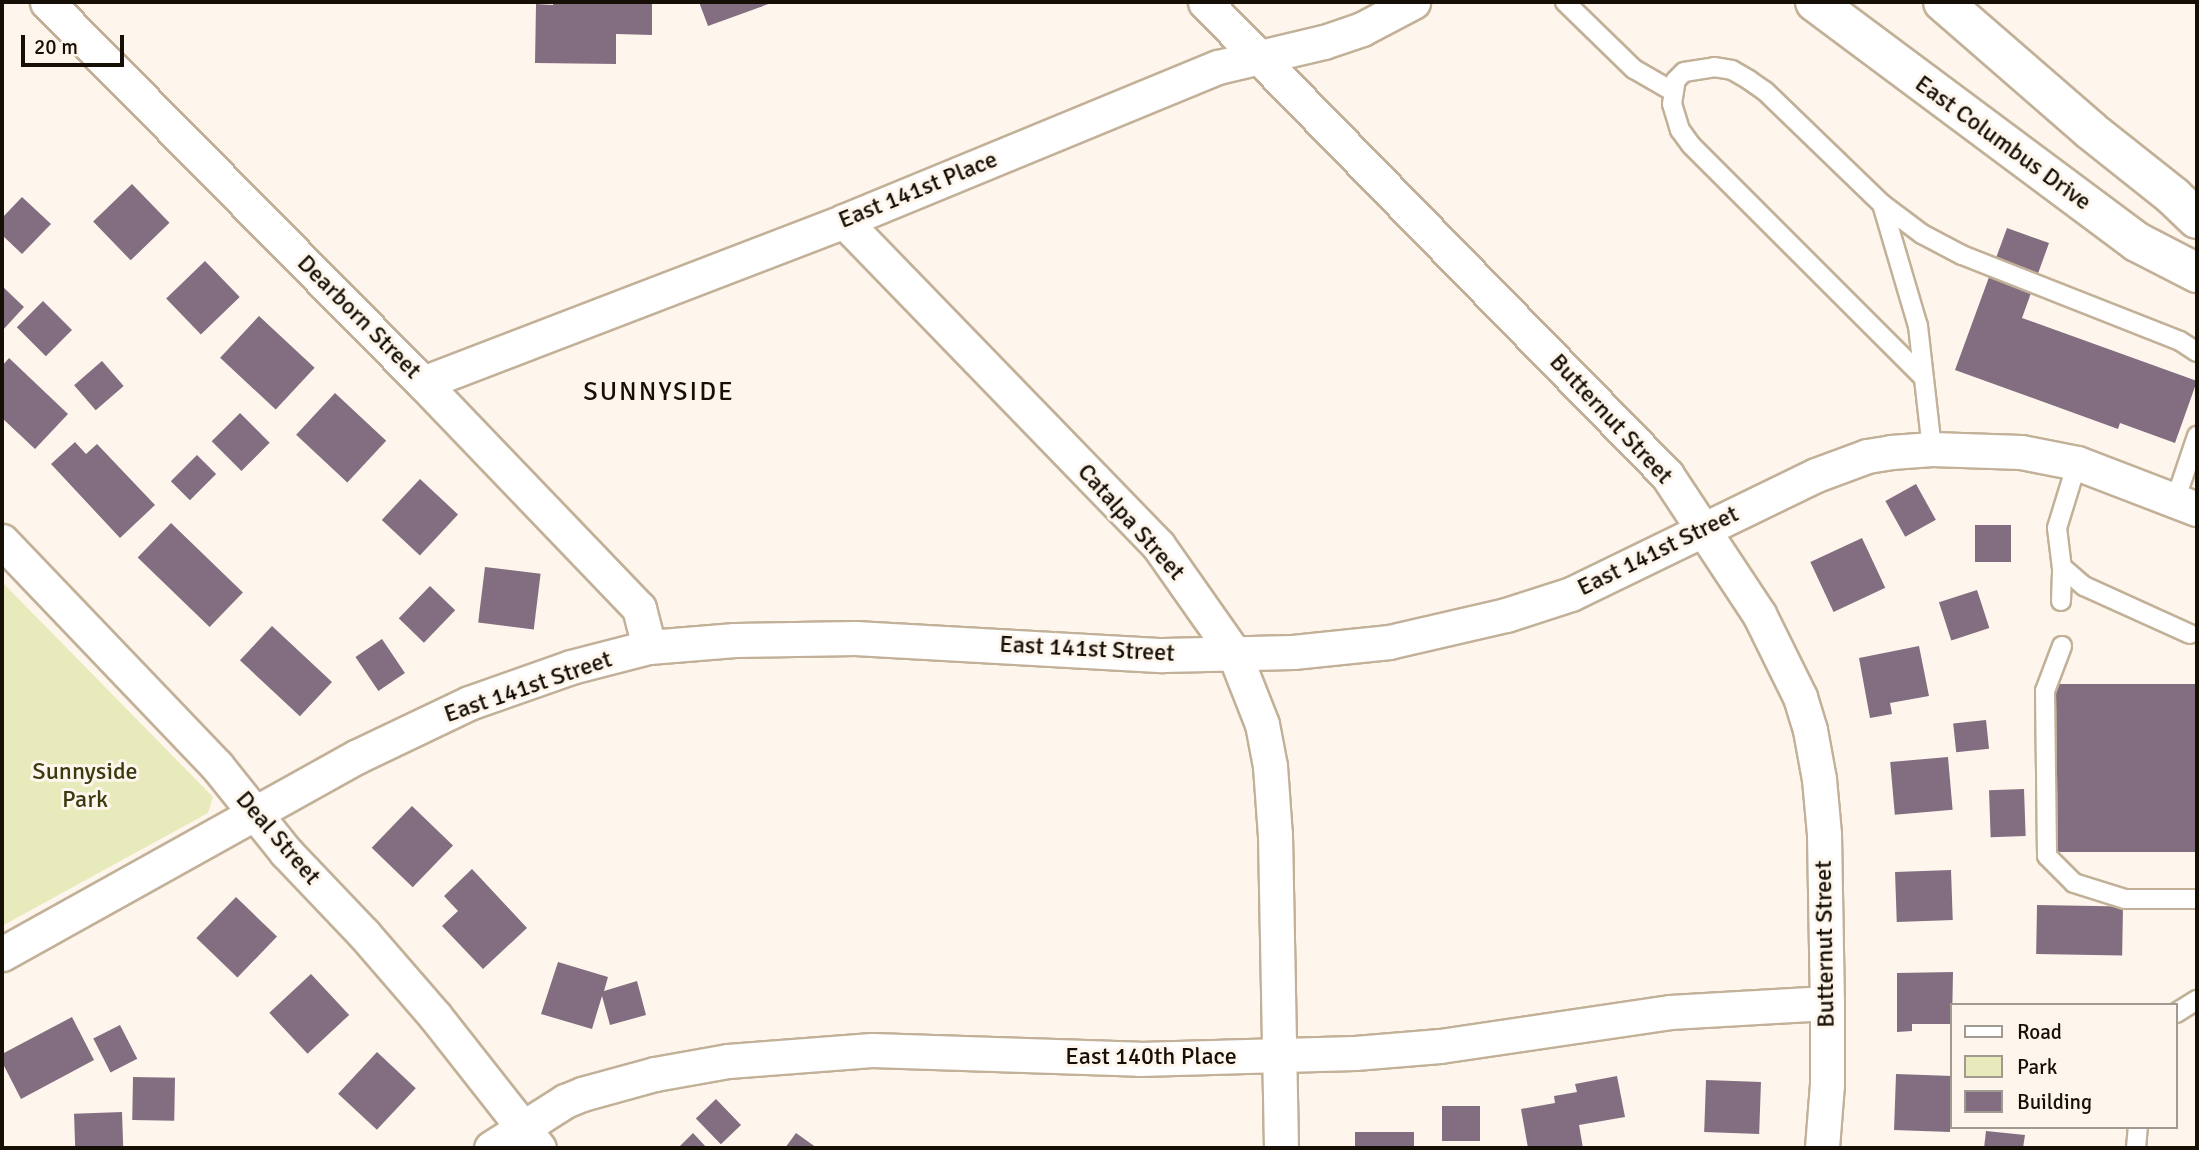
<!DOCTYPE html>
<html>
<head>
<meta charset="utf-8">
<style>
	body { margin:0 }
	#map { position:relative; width:2199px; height:1150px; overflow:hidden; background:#fef6ec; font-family:Signika,sans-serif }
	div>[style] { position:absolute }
	.green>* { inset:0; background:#e7ebbc }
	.building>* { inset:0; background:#836d80; transform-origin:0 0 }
	.roads { filter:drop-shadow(2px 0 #c2b198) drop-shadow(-2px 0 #c2b198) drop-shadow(0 2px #c2b198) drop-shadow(0 -2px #c2b198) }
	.service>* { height:18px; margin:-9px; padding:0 9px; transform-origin:9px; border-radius:9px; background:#fff }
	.minor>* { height:33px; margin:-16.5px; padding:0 16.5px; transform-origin:16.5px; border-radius:16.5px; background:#fff }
	.primary>* { height:38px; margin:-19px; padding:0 19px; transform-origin:19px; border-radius:19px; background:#fff }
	span { translate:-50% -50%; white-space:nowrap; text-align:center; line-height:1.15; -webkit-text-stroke:6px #fef6ec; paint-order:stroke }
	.street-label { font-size:24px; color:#150f06 }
	.park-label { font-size:24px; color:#393b0f }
	.neighbourhood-label { font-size:26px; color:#150f06; letter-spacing:2px }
	.frame { position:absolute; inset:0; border:4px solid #150f06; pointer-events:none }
	.legend { position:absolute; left:1950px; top:1003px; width:228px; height:126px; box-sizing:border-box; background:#fef6ec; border:2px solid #a19a90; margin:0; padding:9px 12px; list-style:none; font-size:21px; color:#150f06 }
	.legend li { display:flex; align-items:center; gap:14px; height:35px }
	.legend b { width:35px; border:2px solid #a19a90 }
	.scale { position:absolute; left:21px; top:35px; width:103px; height:32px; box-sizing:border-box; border:4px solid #150f06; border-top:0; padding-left:9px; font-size:21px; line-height:24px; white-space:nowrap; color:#150f06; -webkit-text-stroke:5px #fef6ec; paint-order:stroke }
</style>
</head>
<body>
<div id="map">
	<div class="green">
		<div style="clip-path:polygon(2px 582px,213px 797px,208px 813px,2px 926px)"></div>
	</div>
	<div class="building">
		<div style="clip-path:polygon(553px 2px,652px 2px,652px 35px,616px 34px,616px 64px,535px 63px,536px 4px,553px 5px)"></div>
		<div style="clip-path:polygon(699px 2px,774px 2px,708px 26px)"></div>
		<div style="left:132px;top:184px;width:54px;height:54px;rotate:46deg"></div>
		<div style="clip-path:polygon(22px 197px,51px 224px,22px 254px,2px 235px,2px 218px)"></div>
		<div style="clip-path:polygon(2007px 228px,2049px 243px,2022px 318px,2197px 381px,2175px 443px,2120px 423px,2118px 429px,1955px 370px)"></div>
		<div style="left:205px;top:261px;width:50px;height:54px;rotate:46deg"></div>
		<div style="clip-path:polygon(2px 286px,24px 307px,2px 331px)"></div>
		<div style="left:43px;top:301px;width:41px;height:37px;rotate:45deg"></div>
		<div style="left:259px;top:316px;width:76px;height:57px;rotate:43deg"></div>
		<div style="clip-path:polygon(9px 358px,68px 414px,35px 449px,2px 418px,2px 366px)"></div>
		<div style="left:102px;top:361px;width:33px;height:37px;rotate:49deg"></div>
		<div style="left:335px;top:393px;width:70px;height:57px;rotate:43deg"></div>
		<div style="left:240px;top:413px;width:42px;height:40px;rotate:45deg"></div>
		<div style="clip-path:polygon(75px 442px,86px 454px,97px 444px,155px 505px,120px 538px,51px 464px)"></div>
		<div style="left:197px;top:455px;width:27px;height:37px;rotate:45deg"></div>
		<div style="left:420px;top:479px;width:52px;height:56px;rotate:43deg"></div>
		<div style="left:1916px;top:484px;width:41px;height:35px;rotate:61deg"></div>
		<div style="left:171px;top:523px;width:100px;height:48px;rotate:44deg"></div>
		<div style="left:2011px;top:525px;width:37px;height:36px;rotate:90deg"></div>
		<div style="left:1862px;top:538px;width:55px;height:57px;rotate:65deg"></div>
		<div style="left:485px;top:567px;width:56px;height:56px;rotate:7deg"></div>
		<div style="left:430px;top:586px;width:35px;height:45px;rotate:44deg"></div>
		<div style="left:1977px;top:590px;width:40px;height:40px;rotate:72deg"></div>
		<div style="left:272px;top:626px;width:82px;height:47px;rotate:43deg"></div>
		<div style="left:382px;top:639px;width:41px;height:32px;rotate:56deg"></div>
		<div style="clip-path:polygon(1919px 646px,1929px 696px,1890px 703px,1892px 714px,1870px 718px,1859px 658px)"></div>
		<div style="left:2197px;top:684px;width:168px;height:142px;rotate:90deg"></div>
		<div style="left:1986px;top:720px;width:29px;height:33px;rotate:84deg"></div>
		<div style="left:1948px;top:757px;width:53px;height:58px;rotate:85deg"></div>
		<div style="left:2024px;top:789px;width:47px;height:35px;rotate:88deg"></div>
		<div style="left:412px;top:806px;width:57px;height:58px;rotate:44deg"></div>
		<div style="clip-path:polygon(472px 869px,527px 928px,483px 969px,442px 926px,458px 911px,444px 896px)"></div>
		<div style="left:1951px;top:870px;width:50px;height:56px;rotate:88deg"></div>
		<div style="left:236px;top:897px;width:57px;height:57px;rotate:44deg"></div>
		<div style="left:2037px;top:905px;width:86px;height:49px;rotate:1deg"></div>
		<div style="clip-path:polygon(558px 962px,608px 977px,604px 991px,637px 981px,646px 1015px,610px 1025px,602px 996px,592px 1029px,541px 1014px)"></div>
		<div style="clip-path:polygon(1953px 972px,1952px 1024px,1912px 1024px,1912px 1031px,1897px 1032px,1897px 973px)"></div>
		<div style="left:311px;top:974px;width:56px;height:57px;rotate:47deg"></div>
		<div style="clip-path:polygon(72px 1017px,94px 1060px,21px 1099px,2px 1062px,2px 1054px)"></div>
		<div style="left:120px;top:1025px;width:38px;height:30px;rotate:63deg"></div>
		<div style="left:377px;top:1052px;width:53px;height:57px;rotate:43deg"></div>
		<div style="left:1896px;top:1074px;width:56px;height:56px;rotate:2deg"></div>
		<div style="clip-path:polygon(1617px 1076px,1625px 1117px,1579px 1125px,1583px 1148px,1528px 1148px,1521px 1109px,1555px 1103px,1554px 1096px,1577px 1092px,1575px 1084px)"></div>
		<div style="left:133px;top:1077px;width:42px;height:43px;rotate:1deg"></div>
		<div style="left:1706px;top:1080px;width:55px;height:52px;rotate:2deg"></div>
		<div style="left:716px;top:1099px;width:36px;height:28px;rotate:46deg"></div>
		<div style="left:1480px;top:1106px;width:35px;height:38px;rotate:90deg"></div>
		<div style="left:122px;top:1112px;width:36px;height:48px;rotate:88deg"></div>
		<div style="clip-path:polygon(1986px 1131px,2025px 1135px,2023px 1148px,1984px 1148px)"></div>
		<div style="left:1414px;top:1132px;width:16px;height:59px;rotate:90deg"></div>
		<div style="clip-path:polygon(693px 1133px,707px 1148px,678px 1148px)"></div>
		<div style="clip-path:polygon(796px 1133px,817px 1148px,785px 1148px)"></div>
	</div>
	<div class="roads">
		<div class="service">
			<div style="left:1565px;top:2px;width:96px;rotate:44.2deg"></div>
			<div style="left:1634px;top:69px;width:44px;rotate:30.1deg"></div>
			<div style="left:1882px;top:204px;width:50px;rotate:36.9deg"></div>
			<div style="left:1922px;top:234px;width:45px;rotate:27.7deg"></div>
			<div style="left:1962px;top:255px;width:234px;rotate:21.5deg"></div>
			<div style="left:2180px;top:341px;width:20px;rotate:33deg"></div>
			<div style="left:1923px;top:377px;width:328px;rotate:-135deg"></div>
			<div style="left:1691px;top:145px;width:19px;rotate:-126deg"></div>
			<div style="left:1680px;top:130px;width:27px;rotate:-107deg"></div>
			<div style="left:1672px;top:104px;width:24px;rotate:-81deg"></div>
			<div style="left:1676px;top:80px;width:11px;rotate:-45deg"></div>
			<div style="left:1684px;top:72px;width:30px;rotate:-9deg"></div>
			<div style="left:1714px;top:67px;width:18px;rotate:9deg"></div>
			<div style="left:1732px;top:70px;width:20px;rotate:30deg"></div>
			<div style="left:1749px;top:80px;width:19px;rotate:35deg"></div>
			<div style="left:1765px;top:91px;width:163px;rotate:44deg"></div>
			<div style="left:1882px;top:204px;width:127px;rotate:73.6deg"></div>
			<div style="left:1918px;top:326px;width:124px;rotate:83.5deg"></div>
			<div style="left:2077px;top:463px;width:68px;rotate:107.1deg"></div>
			<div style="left:2057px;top:528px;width:39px;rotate:83deg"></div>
			<div style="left:2062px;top:567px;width:29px;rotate:41deg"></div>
			<div style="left:2084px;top:586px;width:116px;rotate:24.4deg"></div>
			<div style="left:2175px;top:501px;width:69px;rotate:-71.3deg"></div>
			<div style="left:2061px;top:601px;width:34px;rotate:-88deg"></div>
			<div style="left:2062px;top:646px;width:48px;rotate:110.7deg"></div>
			<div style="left:2045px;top:691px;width:165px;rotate:89.3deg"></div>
			<div style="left:2047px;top:856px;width:38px;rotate:45deg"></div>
			<div style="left:2074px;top:883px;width:53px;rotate:17.4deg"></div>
			<div style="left:2125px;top:899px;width:72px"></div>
			<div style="left:2176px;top:1013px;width:25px;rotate:-32deg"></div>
			<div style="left:2136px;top:1148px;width:21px;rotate:-85deg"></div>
		</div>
		<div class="minor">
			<div style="left:47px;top:2px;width:535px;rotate:45.38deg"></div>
			<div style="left:423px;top:383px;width:312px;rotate:46.2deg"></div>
			<div style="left:639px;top:608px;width:40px;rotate:75.6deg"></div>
			<div style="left:1205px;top:2px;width:661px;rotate:45.67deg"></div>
			<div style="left:1667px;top:475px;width:167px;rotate:56.5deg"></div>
			<div style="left:1759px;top:614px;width:93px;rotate:63.7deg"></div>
			<div style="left:1800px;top:697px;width:34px;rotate:73deg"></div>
			<div style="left:1810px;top:730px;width:50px;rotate:79.6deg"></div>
			<div style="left:1819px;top:779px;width:55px;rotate:84.8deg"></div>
			<div style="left:1824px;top:834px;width:169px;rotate:89deg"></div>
			<div style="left:1827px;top:1003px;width:81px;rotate:90deg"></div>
			<div style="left:1827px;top:1084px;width:64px;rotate:94.5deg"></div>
			<div style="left:844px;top:221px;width:451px;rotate:45.9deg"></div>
			<div style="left:1158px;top:545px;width:132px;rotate:54.9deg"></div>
			<div style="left:1234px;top:653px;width:76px;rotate:68.5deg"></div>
			<div style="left:1262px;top:724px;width:43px;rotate:79.2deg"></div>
			<div style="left:1270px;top:766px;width:69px;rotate:85.9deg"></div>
			<div style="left:1275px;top:835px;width:313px;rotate:88.9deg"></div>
			<div style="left:423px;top:383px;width:451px;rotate:-21deg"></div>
			<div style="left:844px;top:221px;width:404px;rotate:-22.4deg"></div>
			<div style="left:1218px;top:67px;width:109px;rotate:-13.3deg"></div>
			<div style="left:1324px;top:42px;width:40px;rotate:-18.9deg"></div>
			<div style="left:1362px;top:29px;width:58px;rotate:-27.9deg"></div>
			<div style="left:2px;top:541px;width:311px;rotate:46.3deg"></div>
			<div style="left:217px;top:766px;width:110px;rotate:51.3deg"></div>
			<div style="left:286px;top:852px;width:113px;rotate:46.4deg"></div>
			<div style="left:364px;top:934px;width:108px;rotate:49.1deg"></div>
			<div style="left:435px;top:1016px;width:168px;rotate:51.8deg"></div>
			<div style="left:2px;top:954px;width:405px;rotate:-29.1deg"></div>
			<div style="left:356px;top:757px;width:125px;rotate:-25.5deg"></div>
			<div style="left:469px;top:703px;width:108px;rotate:-19.4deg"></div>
			<div style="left:571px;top:667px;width:81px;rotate:-14.4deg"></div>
			<div style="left:649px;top:647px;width:86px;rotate:-4.7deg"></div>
			<div style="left:735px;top:640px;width:120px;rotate:-1deg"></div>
			<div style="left:855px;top:638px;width:308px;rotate:3.2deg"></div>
			<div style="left:1163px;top:655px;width:130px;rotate:-1.3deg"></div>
			<div style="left:1293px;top:652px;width:97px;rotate:-5.9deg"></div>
			<div style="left:1389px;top:642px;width:120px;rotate:-13deg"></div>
			<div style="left:1506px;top:615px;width:68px;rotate:-17.9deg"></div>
			<div style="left:1571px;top:594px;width:272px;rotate:-25.9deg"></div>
			<div style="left:1816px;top:475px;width:54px;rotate:-20.4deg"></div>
			<div style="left:1867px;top:456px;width:24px;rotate:-9deg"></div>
			<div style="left:1891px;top:452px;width:41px;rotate:-4.2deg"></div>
			<div style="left:1932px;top:449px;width:89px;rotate:1.9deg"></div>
			<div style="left:2021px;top:452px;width:57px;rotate:11.1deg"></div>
			<div style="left:2077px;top:463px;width:129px;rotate:21deg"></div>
			<div style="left:491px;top:1148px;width:88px;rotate:-32.4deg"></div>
			<div style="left:565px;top:1101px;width:18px;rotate:-22deg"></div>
			<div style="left:582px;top:1094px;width:76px;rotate:-15.3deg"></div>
			<div style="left:655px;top:1074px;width:74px;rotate:-10.1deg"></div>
			<div style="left:728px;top:1061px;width:144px;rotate:-4.4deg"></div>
			<div style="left:872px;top:1050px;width:267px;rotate:1.9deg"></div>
			<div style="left:1139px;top:1059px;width:216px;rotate:-1.6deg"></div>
			<div style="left:1355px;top:1053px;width:85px;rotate:-4.7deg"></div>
			<div style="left:1440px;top:1046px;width:232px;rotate:-8.4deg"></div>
			<div style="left:1670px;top:1012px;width:157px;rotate:-3.3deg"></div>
		</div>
		<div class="primary">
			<div style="left:1815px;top:2px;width:402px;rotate:36.7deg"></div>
			<div style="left:2137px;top:242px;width:68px;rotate:27.3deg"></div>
			<div style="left:1943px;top:2px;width:195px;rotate:41deg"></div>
			<div style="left:2090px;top:130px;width:106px;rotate:38.5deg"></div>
			<div style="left:2173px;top:196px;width:33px;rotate:44deg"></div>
		</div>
	</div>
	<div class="street-label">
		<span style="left:2003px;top:143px;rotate:36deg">East Columbus Drive</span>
		<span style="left:918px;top:190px;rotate:-22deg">East 141st Place</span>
		<span style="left:359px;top:317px;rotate:45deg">Dearborn Street</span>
		<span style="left:1611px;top:419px;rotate:47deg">Butternut Street</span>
		<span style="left:1131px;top:522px;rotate:48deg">Catalpa Street</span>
		<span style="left:1658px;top:551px;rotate:-26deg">East 141st Street</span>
		<span style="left:1087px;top:649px;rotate:3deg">East 141st Street</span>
		<span style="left:528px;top:687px;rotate:-19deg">East 141st Street</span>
		<span style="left:278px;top:838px;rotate:49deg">Deal Street</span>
		<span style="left:1825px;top:944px;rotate:-91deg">Butternut Street</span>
		<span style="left:1151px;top:1057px">East 140th Place</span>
	</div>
	<div class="park-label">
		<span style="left:85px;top:786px">Sunnyside<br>Park</span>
	</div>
	<div class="neighbourhood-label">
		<span style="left:659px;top:393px">SUNNYSIDE</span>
	</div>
	<div class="frame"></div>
	<ul class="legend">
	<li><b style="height:9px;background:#fff"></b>Road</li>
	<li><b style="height:19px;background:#e7ebbc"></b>Park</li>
	<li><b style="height:19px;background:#836d80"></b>Building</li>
	</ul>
	<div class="scale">20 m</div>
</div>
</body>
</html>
